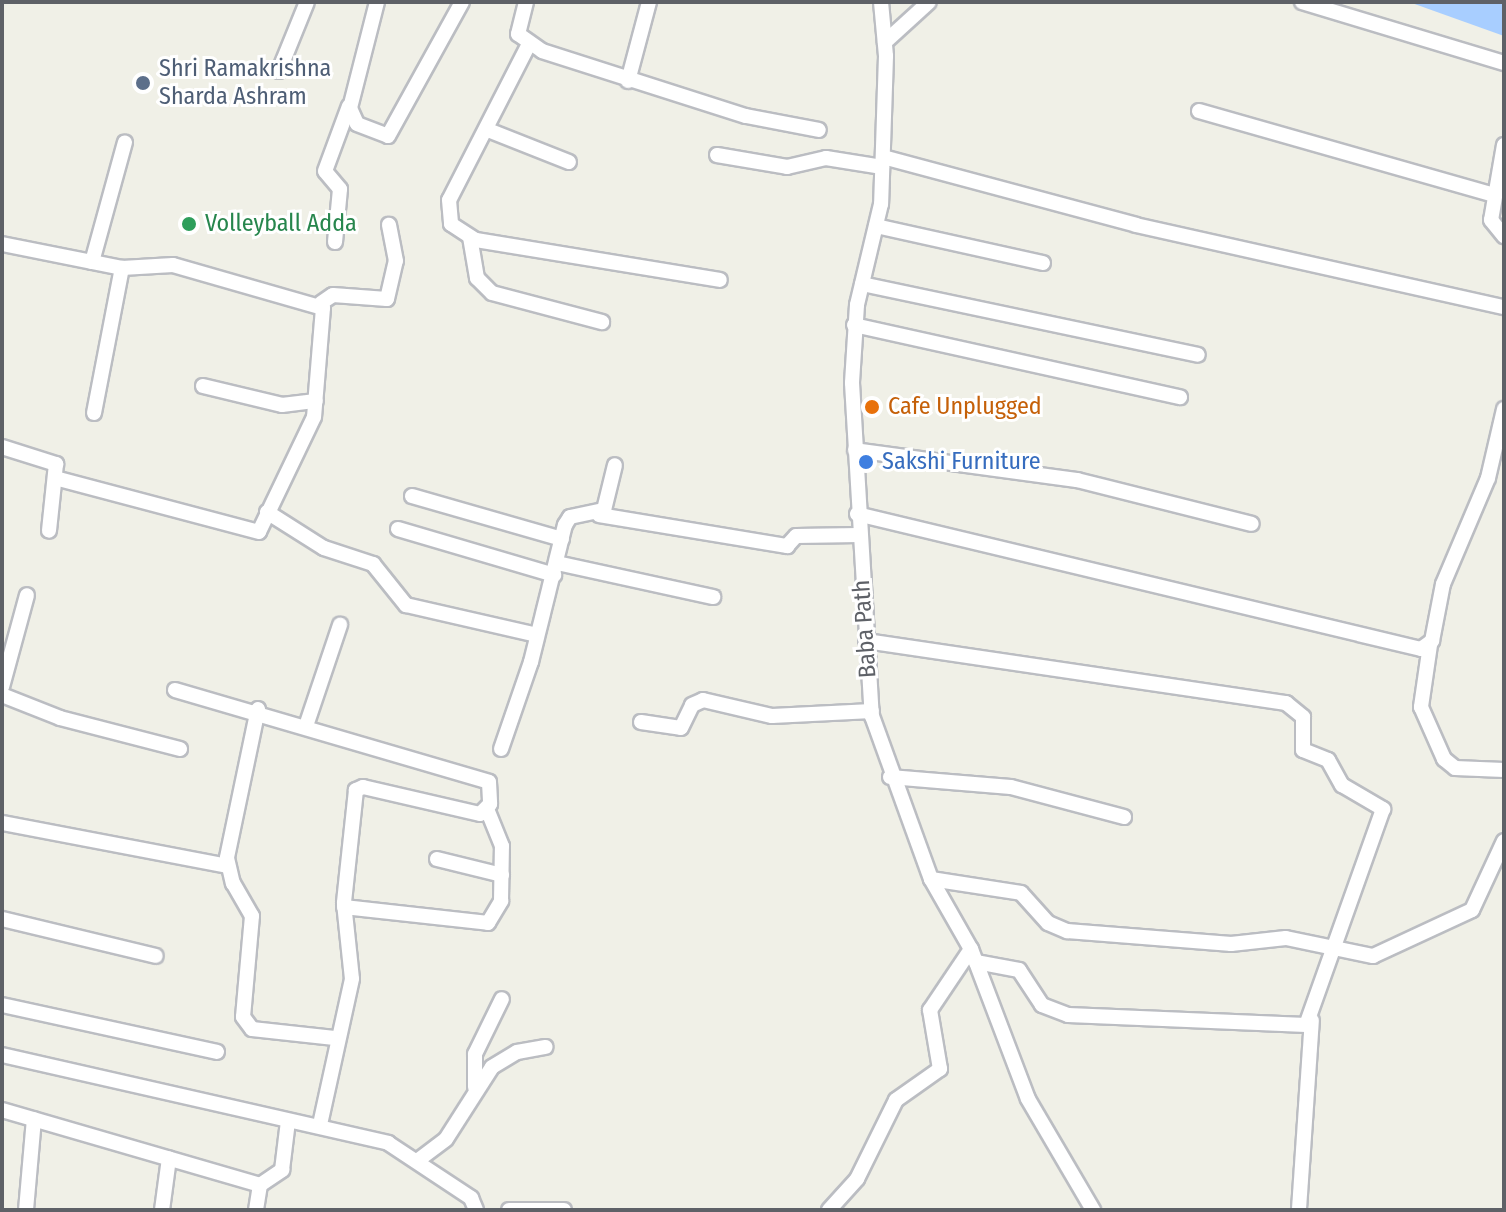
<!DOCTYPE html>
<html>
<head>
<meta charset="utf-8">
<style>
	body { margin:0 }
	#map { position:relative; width:1506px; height:1212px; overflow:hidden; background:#f0f0e7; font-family:"Fira Sans Condensed",sans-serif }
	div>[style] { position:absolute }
	.water>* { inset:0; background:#a8ceff }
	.roads { filter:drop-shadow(2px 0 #bbbdc2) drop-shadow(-2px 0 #bbbdc2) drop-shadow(0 2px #bbbdc2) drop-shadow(0 -2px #bbbdc2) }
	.minor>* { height:14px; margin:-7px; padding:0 7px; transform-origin:7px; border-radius:7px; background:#fff }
	.dots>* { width:22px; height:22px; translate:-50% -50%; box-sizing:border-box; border:4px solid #fff; border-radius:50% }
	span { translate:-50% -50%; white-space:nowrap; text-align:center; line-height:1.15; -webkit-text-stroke:6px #fff; paint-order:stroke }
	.service-label { font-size:24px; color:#4e5e75 }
	.left { translate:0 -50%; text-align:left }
	.leisure-label { font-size:24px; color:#27864d }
	.food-label { font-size:24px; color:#c56008 }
	.shop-label { font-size:24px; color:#366cbe }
	.street-label { font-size:24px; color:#5e6167 }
	.frame { position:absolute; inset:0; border:4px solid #5e6167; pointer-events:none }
</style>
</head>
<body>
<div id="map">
	<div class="water">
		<div style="clip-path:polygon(1409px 2px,1504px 2px,1504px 36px)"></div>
	</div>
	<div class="roads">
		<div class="minor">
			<div style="left:377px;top:2px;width:109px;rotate:104.3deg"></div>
			<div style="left:350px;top:108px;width:17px;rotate:66deg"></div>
			<div style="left:357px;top:124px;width:33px;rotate:21deg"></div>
			<div style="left:388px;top:136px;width:153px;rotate:-61.1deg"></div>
			<div style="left:526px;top:2px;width:33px;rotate:104deg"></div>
			<div style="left:518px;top:34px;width:29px;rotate:35deg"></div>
			<div style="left:542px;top:51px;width:214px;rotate:17.7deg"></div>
			<div style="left:746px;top:116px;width:74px;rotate:10.9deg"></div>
			<div style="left:881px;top:2px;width:54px;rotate:84.7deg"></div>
			<div style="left:886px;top:56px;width:148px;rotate:91.9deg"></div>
			<div style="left:881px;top:204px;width:104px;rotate:103.4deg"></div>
			<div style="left:857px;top:305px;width:78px;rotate:93.7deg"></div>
			<div style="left:852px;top:383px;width:334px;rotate:86.6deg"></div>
			<div style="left:872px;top:716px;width:173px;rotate:70.1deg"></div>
			<div style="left:931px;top:879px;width:81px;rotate:60.3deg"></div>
			<div style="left:971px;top:949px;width:160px;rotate:69.2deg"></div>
			<div style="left:1028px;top:1099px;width:129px;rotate:59.6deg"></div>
			<div style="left:1302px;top:2px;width:211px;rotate:16.8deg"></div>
			<div style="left:885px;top:42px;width:59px;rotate:-42.3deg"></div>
			<div style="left:529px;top:44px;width:175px;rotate:117.1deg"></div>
			<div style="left:449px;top:200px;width:24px;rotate:85deg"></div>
			<div style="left:451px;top:224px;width:30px;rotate:33deg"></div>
			<div style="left:476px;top:240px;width:247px;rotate:9.3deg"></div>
			<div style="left:279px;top:71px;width:74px;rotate:-67.9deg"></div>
			<div style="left:628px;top:81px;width:82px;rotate:-75.1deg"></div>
			<div style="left:1199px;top:111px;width:307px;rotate:15.9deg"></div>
			<div style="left:488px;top:130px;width:87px;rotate:21.6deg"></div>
			<div style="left:1504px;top:145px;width:76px;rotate:99.8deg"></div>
			<div style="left:1491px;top:220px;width:21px;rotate:51deg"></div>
			<div style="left:717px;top:155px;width:71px;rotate:9.7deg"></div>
			<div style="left:787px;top:167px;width:40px;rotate:-13deg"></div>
			<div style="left:826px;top:158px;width:57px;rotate:9.1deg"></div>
			<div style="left:883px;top:157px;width:262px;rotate:15deg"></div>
			<div style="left:1136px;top:225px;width:377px;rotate:12.6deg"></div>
			<div style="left:876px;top:226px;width:171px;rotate:12.5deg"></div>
			<div style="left:470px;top:237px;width:42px;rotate:80.3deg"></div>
			<div style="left:477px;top:278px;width:21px;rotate:45deg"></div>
			<div style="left:492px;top:293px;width:114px;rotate:14.8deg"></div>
			<div style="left:335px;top:242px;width:53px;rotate:-84.6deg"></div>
			<div style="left:340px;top:189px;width:23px;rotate:-130deg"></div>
			<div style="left:325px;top:171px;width:69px;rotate:-69.7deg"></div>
			<div style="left:2px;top:244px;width:122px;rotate:11.3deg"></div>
			<div style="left:122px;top:268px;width:51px;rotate:-3.4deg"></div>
			<div style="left:173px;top:265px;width:156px;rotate:16deg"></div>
			<div style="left:323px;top:308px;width:109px;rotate:94.7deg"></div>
			<div style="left:314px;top:417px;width:127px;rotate:115.6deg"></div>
			<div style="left:259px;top:532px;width:211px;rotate:-165.2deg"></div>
			<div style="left:92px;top:262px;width:124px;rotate:-74.6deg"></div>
			<div style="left:862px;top:284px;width:343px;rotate:11.9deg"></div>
			<div style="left:321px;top:303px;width:14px;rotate:-34deg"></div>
			<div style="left:333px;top:295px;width:54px;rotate:4.2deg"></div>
			<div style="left:387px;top:299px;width:39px;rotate:-77deg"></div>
			<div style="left:396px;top:261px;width:37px;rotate:-101deg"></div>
			<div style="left:854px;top:325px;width:334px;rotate:12.5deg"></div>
			<div style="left:203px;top:386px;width:81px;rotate:13.5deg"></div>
			<div style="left:282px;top:405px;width:34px;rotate:-7deg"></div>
			<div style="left:94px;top:413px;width:148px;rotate:-79.1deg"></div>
			<div style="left:2px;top:447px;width:57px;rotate:17.5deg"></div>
			<div style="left:56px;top:464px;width:67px;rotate:96deg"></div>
			<div style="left:855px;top:450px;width:224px;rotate:7.7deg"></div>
			<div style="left:1077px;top:480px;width:180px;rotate:14.1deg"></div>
			<div style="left:412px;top:496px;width:156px;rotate:16deg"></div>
			<div style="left:267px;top:512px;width:67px;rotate:32.3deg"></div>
			<div style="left:324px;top:548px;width:52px;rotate:18.1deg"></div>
			<div style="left:373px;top:564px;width:53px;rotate:51.2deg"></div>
			<div style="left:406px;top:605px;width:134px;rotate:12.9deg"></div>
			<div style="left:857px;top:514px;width:580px;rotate:13.46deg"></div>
			<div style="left:1421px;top:649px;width:14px;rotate:-36deg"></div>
			<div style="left:1432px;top:641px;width:58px;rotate:-79.1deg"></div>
			<div style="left:1443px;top:584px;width:115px;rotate:-67deg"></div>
			<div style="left:1488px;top:478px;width:71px;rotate:-76.9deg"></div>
			<div style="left:599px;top:515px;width:191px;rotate:9.4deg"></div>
			<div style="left:787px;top:546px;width:13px;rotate:-48deg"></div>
			<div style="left:796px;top:536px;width:63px;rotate:-0.9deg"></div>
			<div style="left:398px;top:529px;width:163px;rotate:16.4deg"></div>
			<div style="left:557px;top:563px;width:160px;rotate:12.3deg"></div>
			<div style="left:866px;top:641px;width:425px;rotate:8.4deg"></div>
			<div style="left:1286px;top:703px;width:22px;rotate:39deg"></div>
			<div style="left:1303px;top:717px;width:33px;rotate:90deg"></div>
			<div style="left:1303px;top:750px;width:27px;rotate:22deg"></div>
			<div style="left:1328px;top:760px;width:29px;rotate:61deg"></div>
			<div style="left:1342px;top:785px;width:48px;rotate:30.3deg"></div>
			<div style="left:1383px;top:809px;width:229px;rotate:109.6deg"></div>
			<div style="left:1306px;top:1025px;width:238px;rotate:-177.6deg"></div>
			<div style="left:1068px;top:1015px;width:28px;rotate:-159deg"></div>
			<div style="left:1042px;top:1005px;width:42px;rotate:-123.3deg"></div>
			<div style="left:1019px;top:970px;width:44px;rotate:-169.5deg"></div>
			<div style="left:1430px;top:645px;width:63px;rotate:98.3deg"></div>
			<div style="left:1421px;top:707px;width:57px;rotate:66.1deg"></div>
			<div style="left:1444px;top:759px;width:14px;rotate:39deg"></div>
			<div style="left:1455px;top:768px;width:49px;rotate:2.3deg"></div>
			<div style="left:2px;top:687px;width:95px;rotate:-74.8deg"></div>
			<div style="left:175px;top:690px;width:327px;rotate:16.3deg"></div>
			<div style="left:489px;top:782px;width:22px;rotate:87deg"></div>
			<div style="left:490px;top:804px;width:14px;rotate:135deg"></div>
			<div style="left:480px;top:814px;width:120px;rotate:-167deg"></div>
			<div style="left:363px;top:787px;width:8px;rotate:157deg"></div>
			<div style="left:356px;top:790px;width:114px;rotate:96.1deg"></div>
			<div style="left:344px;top:903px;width:76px;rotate:84deg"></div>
			<div style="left:352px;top:979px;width:149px;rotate:102.4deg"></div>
			<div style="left:2px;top:695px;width:62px;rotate:21.6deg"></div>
			<div style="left:60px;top:718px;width:124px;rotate:14.5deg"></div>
			<div style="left:258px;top:709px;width:152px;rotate:101.8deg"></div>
			<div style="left:227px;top:858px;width:26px;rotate:77deg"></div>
			<div style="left:233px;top:883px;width:38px;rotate:60deg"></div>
			<div style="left:252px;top:916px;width:101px;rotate:95.1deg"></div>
			<div style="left:243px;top:1017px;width:15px;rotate:53deg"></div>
			<div style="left:252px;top:1029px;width:83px;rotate:6.2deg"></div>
			<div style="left:641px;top:722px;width:40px;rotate:8.5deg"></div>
			<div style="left:681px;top:728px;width:25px;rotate:-64deg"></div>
			<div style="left:692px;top:705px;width:12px;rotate:-24deg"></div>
			<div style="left:703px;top:700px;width:71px;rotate:13.1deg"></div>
			<div style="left:772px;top:716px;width:100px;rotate:-2.9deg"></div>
			<div style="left:306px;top:726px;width:107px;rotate:-71.4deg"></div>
			<div style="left:501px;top:749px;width:92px;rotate:-71deg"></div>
			<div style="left:531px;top:662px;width:141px;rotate:-76.1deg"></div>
			<div style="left:565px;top:525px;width:9px;rotate:-58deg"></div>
			<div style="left:570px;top:517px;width:35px;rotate:-12deg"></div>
			<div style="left:604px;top:510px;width:46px;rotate:-76.3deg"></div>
			<div style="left:890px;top:777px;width:121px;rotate:4.7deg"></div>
			<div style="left:1011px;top:787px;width:117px;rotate:14.9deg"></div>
			<div style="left:2px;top:823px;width:229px;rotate:10.8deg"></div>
			<div style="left:437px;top:859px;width:67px;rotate:13.8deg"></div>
			<div style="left:931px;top:879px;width:91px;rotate:8.8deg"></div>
			<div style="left:1021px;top:893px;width:40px;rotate:48deg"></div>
			<div style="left:1048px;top:923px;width:21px;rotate:23deg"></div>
			<div style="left:1067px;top:931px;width:165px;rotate:4.5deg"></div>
			<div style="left:1231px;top:944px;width:55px;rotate:-6.2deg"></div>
			<div style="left:1286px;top:938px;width:89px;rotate:11.7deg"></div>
			<div style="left:1373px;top:956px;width:109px;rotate:-24.9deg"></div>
			<div style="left:1472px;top:910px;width:76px;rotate:-65.1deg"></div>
			<div style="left:344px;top:907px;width:145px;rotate:6.3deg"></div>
			<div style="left:488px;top:923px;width:26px;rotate:-59deg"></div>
			<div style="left:501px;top:901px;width:55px;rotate:-89deg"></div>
			<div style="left:502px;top:846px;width:38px;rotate:-112deg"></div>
			<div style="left:2px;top:919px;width:158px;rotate:13.5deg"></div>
			<div style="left:2px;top:1005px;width:220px;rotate:12.3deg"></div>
			<div style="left:2px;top:1055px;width:396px;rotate:12.8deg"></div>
			<div style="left:388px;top:1143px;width:100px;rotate:33.5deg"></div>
			<div style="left:471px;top:1198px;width:13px;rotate:67deg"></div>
			<div style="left:475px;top:1087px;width:33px;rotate:-90deg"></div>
			<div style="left:475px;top:1054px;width:61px;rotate:-63.9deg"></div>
			<div style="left:2px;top:1110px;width:269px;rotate:16.2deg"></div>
			<div style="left:260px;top:1185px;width:27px;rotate:-34deg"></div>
			<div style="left:282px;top:1170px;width:49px;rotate:-83deg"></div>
			<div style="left:417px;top:1161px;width:36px;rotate:-37deg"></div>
			<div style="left:446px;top:1139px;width:85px;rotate:-57.4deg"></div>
			<div style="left:492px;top:1067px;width:29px;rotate:-31deg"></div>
			<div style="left:517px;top:1052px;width:29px;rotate:-10deg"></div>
			<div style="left:1299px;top:1209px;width:189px;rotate:-86.1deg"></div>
			<div style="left:26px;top:1210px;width:91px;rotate:-85deg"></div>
			<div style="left:162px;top:1210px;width:52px;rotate:-82.3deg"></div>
			<div style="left:256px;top:1210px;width:25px;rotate:-81deg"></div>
			<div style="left:509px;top:1210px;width:55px"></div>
			<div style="left:829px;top:1210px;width:42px;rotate:-47.9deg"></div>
			<div style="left:857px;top:1179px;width:88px;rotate:-63.7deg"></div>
			<div style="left:896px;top:1100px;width:54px;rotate:-35.2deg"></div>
			<div style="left:940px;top:1069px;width:60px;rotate:-99.6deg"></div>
			<div style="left:930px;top:1010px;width:73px;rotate:-56.1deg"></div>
		</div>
	</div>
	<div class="dots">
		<div style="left:143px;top:83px;background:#5c6f8a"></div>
		<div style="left:189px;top:224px;background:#2e9e5b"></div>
		<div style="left:872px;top:407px;background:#e8710a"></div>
		<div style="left:866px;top:462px;background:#3f7fe0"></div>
	</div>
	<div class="service-label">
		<span class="left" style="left:159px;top:83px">Shri Ramakrishna<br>Sharda Ashram</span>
	</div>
	<div class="leisure-label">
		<span class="left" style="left:205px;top:224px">Volleyball Adda</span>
	</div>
	<div class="food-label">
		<span class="left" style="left:888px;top:407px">Cafe Unplugged</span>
	</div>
	<div class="shop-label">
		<span class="left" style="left:882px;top:462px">Sakshi Furniture</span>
	</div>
	<div class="street-label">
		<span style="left:865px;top:629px;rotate:-94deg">Baba Path</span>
	</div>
	<div class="frame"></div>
</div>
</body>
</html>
